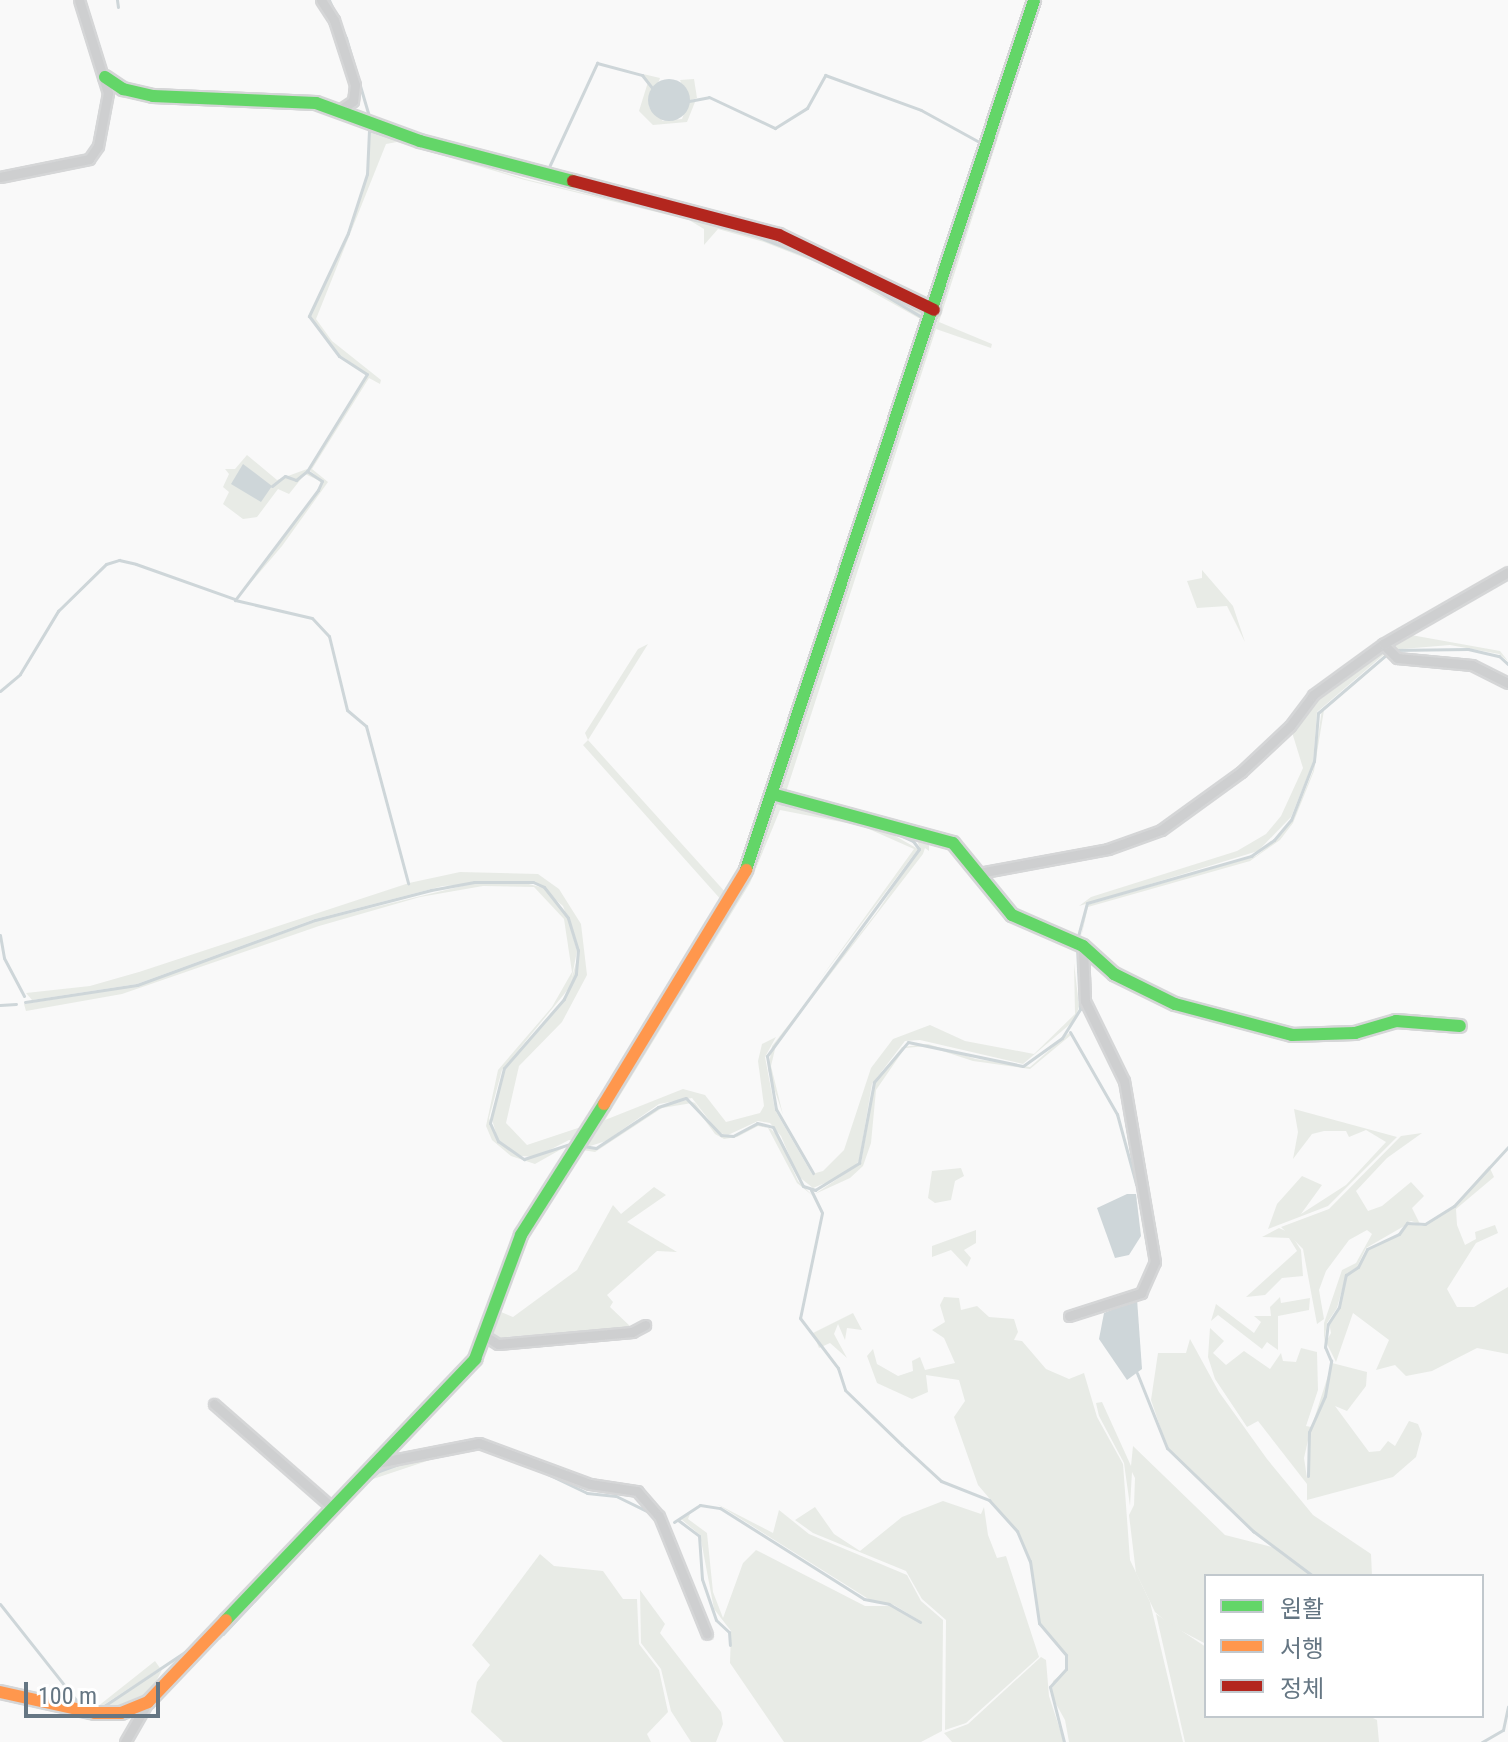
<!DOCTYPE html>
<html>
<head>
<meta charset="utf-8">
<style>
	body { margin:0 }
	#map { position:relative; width:1508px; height:1742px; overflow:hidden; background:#f9f9f9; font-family:"Roboto Condensed","Noto Sans KR",sans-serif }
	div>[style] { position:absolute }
	.green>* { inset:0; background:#e8ebe6 }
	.water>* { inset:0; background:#ced6d9 }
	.round { border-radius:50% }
	.stream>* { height:3px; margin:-1.5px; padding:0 1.5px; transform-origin:1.5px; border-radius:1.5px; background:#ced6d9 }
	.roads { filter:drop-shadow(2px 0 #d5d6d7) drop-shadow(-2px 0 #d5d6d7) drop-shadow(0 2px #d5d6d7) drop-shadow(0 -2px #d5d6d7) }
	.street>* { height:9px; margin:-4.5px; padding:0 4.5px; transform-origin:4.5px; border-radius:4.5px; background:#cecfd0 }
	.fast>* { height:12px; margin:-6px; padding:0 6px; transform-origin:6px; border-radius:6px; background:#63d668 }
	.slow>* { height:12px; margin:-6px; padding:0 6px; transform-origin:6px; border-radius:6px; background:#ff974d }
	.jam>* { height:12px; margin:-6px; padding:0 6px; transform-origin:6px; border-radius:6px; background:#b3261e }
	span { translate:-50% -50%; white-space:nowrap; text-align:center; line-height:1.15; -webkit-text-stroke:8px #fff; paint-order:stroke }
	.legend { position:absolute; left:1204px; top:1574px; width:280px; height:144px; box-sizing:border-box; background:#fff; border:2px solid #c1c8cd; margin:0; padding:10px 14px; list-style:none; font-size:24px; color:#657683 }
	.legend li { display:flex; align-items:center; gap:16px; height:40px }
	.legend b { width:40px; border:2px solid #c1c8cd }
	.scale { position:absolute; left:24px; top:1682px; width:136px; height:36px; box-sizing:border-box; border:4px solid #657683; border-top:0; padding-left:10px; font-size:24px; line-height:28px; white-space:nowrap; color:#657683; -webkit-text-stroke:6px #fff; paint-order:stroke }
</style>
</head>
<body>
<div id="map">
	<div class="green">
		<div style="clip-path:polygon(1037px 0,1042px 0,939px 322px,992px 344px,991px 348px,936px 329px,786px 792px,781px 787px)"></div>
		<div style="clip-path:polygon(643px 74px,660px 78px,649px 107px,663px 121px,682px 119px,689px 101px,680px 80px,694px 79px,697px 98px,691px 100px,695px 102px,687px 122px,653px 125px,639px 111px,648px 82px)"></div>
		<div style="clip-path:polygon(227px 101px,316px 104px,414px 141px,777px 237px,855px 273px,923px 310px,929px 318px,811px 684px,757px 840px,722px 909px,578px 1141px,569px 1140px,536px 1157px,521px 1156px,498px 1140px,491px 1116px,507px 1064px,567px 995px,579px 952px,563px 906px,533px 881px,443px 886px,315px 919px,137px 984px,32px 1000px,26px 993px,90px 986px,139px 972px,409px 883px,460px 872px,538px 874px,559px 889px,581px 924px,587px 975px,562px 1022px,519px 1066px,506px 1123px,527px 1145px,581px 1127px,723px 902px,583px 745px,588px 740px,585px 733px,638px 649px,648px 644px,588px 740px,727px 894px,754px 837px,922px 320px,828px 267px,764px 242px,718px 229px,704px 245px,704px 229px,689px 220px,525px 180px,397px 142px,386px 144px,316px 319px,332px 341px,381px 380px,380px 384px,369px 378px,312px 469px,328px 482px,282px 546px,237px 599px,319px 490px,323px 481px,309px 470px,368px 374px,340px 355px,310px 316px,350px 233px,368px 174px,370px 131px,525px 179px,688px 218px,709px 225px,726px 226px,835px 268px,923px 318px,804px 695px,746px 859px,806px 694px,926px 318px,835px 266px,726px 225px,461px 159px,317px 107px,230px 101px,223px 106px)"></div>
		<div style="clip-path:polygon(247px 455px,277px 480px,307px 469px,320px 481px,305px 474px,289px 494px,278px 489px,257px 517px,243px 519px,223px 504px,229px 492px,223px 487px,229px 474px,225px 469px,235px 469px)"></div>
		<div style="clip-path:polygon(1202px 570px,1233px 606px,1245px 642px,1227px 606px,1197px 608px,1187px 581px,1202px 578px)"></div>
		<div style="clip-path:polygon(1411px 635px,1500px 651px,1508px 661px,1499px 654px,1450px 645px,1390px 650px,1396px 639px)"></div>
		<div style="clip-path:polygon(1383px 647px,1387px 652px,1317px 712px,1313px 763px,1291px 817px,1258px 851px,1079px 906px,1091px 897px,1237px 851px,1266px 834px,1281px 816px,1303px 768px,1291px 729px,1313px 700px)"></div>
		<div style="clip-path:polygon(1389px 655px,1324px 710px,1314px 771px,1293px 823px,1280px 840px,1250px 861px,1088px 907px,1080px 942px,1087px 905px,1256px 856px,1276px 840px,1293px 819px,1313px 771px,1322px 709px)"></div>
		<div style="clip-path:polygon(778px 799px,915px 833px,929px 839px,929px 851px,925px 848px,923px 854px,776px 1045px,771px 1066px,783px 1115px,768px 1070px,772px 1046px,877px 912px,920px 848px,917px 841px,884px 826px,782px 802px,883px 829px,918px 849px,818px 982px,914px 849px,862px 826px,780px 810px,750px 883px,605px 1120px,683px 1089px,705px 1095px,726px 1122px,760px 1113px,764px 1106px,758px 1061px,762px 1044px,776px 1037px,765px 1057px,775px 1110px,812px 1174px,823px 1171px,844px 1150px,871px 1068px,893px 1039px,930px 1025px,965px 1041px,1034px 1054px,1075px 1014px,1074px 963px,1079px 1006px,1075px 1020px,1023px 1064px,920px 1040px,905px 1041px,872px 1084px,859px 1161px,849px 1173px,813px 1188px,798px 1176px,781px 1136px,770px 1123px,758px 1121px,728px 1135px,719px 1133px,692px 1098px,659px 1104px,606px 1141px,584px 1148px,597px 1149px,660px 1107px,687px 1100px,695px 1103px,721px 1137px,735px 1137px,757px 1124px,771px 1129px,778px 1136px,798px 1181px,813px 1196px,797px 1183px,768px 1128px,758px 1126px,737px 1137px,724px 1139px,715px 1134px,692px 1103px,662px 1108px,595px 1152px,582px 1150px,534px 1225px,501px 1312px,513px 1317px,577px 1270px,613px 1205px,621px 1214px,654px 1187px,666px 1195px,627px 1222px,677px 1252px,657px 1251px,607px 1295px,613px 1302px,610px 1307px,632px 1328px,492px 1338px,523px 1239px,743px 884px)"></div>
		<div style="clip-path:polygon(475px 883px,521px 882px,544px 888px,568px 919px,577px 951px,570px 987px,502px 1070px,489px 1118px,499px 1143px,525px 1160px,574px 1142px,535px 1164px,511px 1156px,492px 1140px,486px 1126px,498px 1070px,552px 1007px,572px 972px,564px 919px,534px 887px,483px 886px,420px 897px,319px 926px,122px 994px,26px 1011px,24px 1004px,138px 986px,317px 921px)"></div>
		<div style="clip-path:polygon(1069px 1033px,1071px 1035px,1030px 1069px,973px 1061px,927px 1046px,905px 1048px,876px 1090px,871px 1143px,863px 1166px,850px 1178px,815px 1194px,861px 1163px,875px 1082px,902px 1047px,928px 1044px,976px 1059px,1030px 1067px)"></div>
		<div style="clip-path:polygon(1294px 1109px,1397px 1137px,1328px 1206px,1268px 1229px,1277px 1204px,1302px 1176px,1322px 1185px,1301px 1214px,1346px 1185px,1386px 1142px,1366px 1130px,1349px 1137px,1346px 1131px,1324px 1131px,1312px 1134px,1293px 1159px,1298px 1132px)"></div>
		<div style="clip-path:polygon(1422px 1133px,1387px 1158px,1356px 1191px,1368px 1211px,1382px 1206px,1411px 1182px,1424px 1196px,1412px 1208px,1420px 1224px,1411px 1221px,1407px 1223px,1422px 1226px,1454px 1206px,1489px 1166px,1494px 1177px,1456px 1209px,1457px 1225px,1465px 1245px,1476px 1239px,1475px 1232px,1495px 1225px,1498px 1233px,1476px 1243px,1447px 1289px,1457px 1307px,1474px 1307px,1508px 1287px,1508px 1354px,1477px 1348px,1432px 1371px,1406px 1376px,1395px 1365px,1376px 1370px,1389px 1340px,1353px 1313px,1336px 1362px,1326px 1342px,1331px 1333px,1329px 1322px,1340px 1307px,1347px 1276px,1358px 1268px,1367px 1249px,1399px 1234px,1406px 1225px,1366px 1248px,1357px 1267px,1346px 1275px,1337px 1308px,1327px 1323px,1324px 1342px,1324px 1323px,1342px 1270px,1356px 1263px,1372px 1234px,1367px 1230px,1349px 1240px,1326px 1271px,1319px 1290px,1324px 1319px,1317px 1324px,1303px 1249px,1281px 1227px,1329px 1209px,1401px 1136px)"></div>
		<div style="clip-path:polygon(961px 1168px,964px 1176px,955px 1181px,951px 1200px,935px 1203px,928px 1198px,932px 1171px)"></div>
		<div style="clip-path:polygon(1279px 1228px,1290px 1233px,1301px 1250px,1303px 1276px,1282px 1278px,1265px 1295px,1246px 1297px,1297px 1251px,1289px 1238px,1262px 1237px)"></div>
		<div style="clip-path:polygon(976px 1230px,976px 1243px,964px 1250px,971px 1258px,967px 1267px,951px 1250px,932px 1257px,932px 1246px)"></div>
		<div style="clip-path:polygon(944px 1297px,959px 1298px,961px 1310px,977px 1306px,989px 1317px,1014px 1319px,1018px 1332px,1014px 1340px,1022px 1341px,1046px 1369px,1069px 1379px,1084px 1373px,1097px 1417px,1123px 1464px,1130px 1560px,1150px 1602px,1183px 1742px,1069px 1742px,1065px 1720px,1051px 1695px,1053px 1681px,1067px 1669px,1067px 1655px,1040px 1623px,1031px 1561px,1017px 1531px,978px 1485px,954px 1417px,965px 1401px,959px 1380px,926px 1375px,928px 1392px,912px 1399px,877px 1383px,867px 1356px,873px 1349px,877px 1364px,898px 1376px,913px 1371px,912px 1361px,920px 1357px,925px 1370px,955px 1363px,944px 1338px,932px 1330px,945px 1322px,940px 1305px)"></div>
		<div style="clip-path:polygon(1280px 1297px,1281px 1303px,1310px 1298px,1309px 1310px,1278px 1316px,1278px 1350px,1267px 1342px,1262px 1349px,1218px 1315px,1211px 1321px,1216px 1304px,1254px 1333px,1261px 1322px,1254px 1316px,1271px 1316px,1270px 1307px)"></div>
		<div style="clip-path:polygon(853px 1313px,862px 1330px,847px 1328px,845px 1340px,838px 1324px,834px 1334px,847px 1358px,830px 1343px,819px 1348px,813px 1333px)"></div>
		<div style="clip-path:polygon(1210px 1328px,1224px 1341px,1213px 1353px,1226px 1365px,1244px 1351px,1270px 1369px,1281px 1353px,1283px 1361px,1296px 1362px,1301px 1348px,1317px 1352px,1318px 1390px,1306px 1426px,1311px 1427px,1304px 1458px,1307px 1478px,1310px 1432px,1332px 1363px,1367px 1372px,1366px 1386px,1347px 1411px,1335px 1406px,1369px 1452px,1380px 1451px,1388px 1441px,1395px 1446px,1409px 1421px,1418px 1424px,1422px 1434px,1416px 1457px,1393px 1477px,1307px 1500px,1307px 1484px,1258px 1421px,1247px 1427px,1215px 1379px,1208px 1357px)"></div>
		<div style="clip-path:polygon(1190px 1339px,1219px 1392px,1267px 1459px,1313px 1515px,1371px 1554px,1372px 1576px,1314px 1576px,1252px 1529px,1167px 1447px,1151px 1400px,1158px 1353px,1186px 1353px)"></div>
		<div style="clip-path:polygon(1102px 1402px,1131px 1466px,1133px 1446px,1225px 1535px,1280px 1549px,1312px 1576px,1206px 1576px,1206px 1644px,1170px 1625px,1155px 1612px,1136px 1573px,1129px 1515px,1134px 1505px,1135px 1478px,1132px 1472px,1130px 1506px,1124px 1463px,1099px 1416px,1096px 1403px)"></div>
		<div style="clip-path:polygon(470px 1445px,485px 1449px,451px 1453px,373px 1479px,220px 1640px,213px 1639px,377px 1466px)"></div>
		<div style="clip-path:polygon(943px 1501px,981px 1514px,984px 1507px,988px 1535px,997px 1558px,1006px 1556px,1039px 1657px,966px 1723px,945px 1730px,946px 1620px,922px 1599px,906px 1571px,813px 1533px,795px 1520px,815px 1507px,834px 1534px,860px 1551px,902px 1517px)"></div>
		<div style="clip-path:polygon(717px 1504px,773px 1533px,779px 1510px,809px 1534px,907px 1575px,921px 1601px,943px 1620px,942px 1731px,921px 1742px,784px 1742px,730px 1663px,731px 1631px,714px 1609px,700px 1535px,681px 1519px,690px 1514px,688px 1519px,707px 1533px,713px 1592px,723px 1618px,743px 1563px,756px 1550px,865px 1606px,891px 1606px,922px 1622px,894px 1605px,870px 1600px)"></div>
		<div style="clip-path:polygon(540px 1554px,554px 1566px,603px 1571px,623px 1599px,637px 1599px,639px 1644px,659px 1670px,668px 1712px,647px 1734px,651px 1742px,503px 1742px,471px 1712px,477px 1682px,490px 1665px,472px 1645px)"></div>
		<div style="clip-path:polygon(640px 1590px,665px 1624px,660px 1633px,721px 1712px,723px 1724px,716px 1742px,691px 1742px,671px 1711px,661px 1669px,641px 1643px)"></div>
		<div style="clip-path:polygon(1156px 1614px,1206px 1647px,1206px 1716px,1369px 1716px,1377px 1720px,1379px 1742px,1185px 1742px)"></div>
		<div style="clip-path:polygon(1041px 1657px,1046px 1660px,1049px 1696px,1064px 1742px,952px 1742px,944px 1733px,968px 1724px)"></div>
		<div style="clip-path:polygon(155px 1661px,160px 1668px,99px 1708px,162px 1670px,148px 1697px,123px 1710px,93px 1711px,89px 1704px,97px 1707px)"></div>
	</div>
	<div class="water">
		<div class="round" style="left:648px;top:79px;width:42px;height:42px"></div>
		<div style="clip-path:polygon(243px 464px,272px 486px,261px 502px,231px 484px)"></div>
		<div style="clip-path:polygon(1127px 1194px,1136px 1194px,1141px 1236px,1129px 1255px,1115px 1258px,1097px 1208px)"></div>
		<div style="clip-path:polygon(1137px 1299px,1142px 1369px,1127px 1380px,1099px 1339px,1104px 1313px)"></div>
	</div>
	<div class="stream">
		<div style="left:117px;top:0;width:7px;rotate:82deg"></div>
		<div style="left:329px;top:0;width:42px;rotate:65.9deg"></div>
		<div style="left:346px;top:38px;width:81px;rotate:73.6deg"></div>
		<div style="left:689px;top:101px;width:20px;rotate:-11deg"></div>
		<div style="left:709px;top:97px;width:73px;rotate:25.2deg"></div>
		<div style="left:775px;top:128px;width:38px;rotate:-32deg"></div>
		<div style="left:807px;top:108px;width:38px;rotate:-61deg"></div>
		<div style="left:825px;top:75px;width:102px;rotate:20deg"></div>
		<div style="left:921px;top:110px;width:68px;rotate:28.8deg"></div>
		<div style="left:369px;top:130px;width:47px;rotate:18.4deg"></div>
		<div style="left:369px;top:130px;width:44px;rotate:92.6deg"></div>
		<div style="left:367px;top:174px;width:62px;rotate:107.9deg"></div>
		<div style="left:348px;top:233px;width:92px;rotate:115.2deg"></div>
		<div style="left:309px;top:316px;width:50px;rotate:53.1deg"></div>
		<div style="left:339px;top:356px;width:33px;rotate:33deg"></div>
		<div style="left:367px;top:374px;width:114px;rotate:121.7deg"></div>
		<div style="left:307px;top:471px;width:18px;rotate:34deg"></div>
		<div style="left:322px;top:481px;width:10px;rotate:114deg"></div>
		<div style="left:318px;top:490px;width:138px;rotate:127deg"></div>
		<div style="left:235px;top:600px;width:79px;rotate:13.2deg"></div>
		<div style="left:312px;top:618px;width:25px;rotate:47deg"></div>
		<div style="left:329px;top:636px;width:76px;rotate:76.3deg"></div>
		<div style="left:347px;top:710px;width:25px;rotate:40deg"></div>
		<div style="left:366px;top:726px;width:163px;rotate:75deg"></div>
		<div style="left:422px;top:148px;width:244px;rotate:14.5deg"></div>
		<div style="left:549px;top:167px;width:115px;rotate:-65.2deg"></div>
		<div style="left:597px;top:63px;width:47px;rotate:14.9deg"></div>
		<div style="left:642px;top:75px;width:18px;rotate:52deg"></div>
		<div style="left:696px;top:219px;width:25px;rotate:14deg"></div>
		<div style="left:746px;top:232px;width:69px;rotate:21.3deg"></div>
		<div style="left:863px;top:282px;width:72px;rotate:30.8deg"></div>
		<div style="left:272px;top:486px;width:16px;rotate:-38deg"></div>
		<div style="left:285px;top:476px;width:12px;rotate:20deg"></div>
		<div style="left:296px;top:480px;width:14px;rotate:-39deg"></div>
		<div style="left:1393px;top:650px;width:75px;rotate:-0.8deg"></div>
		<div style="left:1468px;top:649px;width:32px;rotate:13deg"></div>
		<div style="left:1499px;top:656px;width:12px;rotate:42deg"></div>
		<div style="left:0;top:691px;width:26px;rotate:-40deg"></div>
		<div style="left:20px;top:674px;width:74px;rotate:-58.9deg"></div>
		<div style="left:58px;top:611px;width:67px;rotate:-44.4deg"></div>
		<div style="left:106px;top:564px;width:14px;rotate:-17deg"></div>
		<div style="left:119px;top:560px;width:17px;rotate:13deg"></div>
		<div style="left:136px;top:564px;width:105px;rotate:19.5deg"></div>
		<div style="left:780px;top:803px;width:107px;rotate:13.5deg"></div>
		<div style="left:884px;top:828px;width:32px;rotate:24deg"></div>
		<div style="left:913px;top:841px;width:10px;rotate:53deg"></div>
		<div style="left:919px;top:849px;width:257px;rotate:126.3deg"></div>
		<div style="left:767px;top:1056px;width:54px;rotate:80.4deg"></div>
		<div style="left:776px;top:1109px;width:74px;rotate:60deg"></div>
		<div style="left:0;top:935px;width:23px;rotate:80deg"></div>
		<div style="left:4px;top:958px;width:43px;rotate:62.2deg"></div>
		<div style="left:1077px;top:940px;width:38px;rotate:-75deg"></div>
		<div style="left:1087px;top:903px;width:171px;rotate:-16deg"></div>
		<div style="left:1251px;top:856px;width:28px;rotate:-35deg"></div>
		<div style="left:1274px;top:840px;width:26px;rotate:-50deg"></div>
		<div style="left:1291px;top:820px;width:63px;rotate:-68.7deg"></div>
		<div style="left:1314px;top:761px;width:48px;rotate:-85.2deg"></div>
		<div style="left:1318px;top:713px;width:91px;rotate:-40.5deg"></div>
		<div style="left:25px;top:1002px;width:113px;rotate:-8.6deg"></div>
		<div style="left:137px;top:985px;width:189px;rotate:-20.1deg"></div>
		<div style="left:315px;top:920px;width:120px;rotate:-14.5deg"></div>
		<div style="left:431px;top:890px;width:44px;rotate:-10.5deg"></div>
		<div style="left:474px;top:882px;width:59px"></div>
		<div style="left:533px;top:882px;width:12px;rotate:24deg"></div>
		<div style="left:544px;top:887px;width:39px;rotate:52deg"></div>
		<div style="left:568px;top:918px;width:34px;rotate:73deg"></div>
		<div style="left:578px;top:950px;width:24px;rotate:95deg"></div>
		<div style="left:576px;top:974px;width:28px;rotate:116deg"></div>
		<div style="left:564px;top:999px;width:91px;rotate:131deg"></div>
		<div style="left:504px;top:1068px;width:57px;rotate:104.3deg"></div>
		<div style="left:490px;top:1123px;width:20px;rotate:66deg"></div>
		<div style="left:498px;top:1141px;width:32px;rotate:35deg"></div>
		<div style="left:524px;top:1159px;width:55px;rotate:-18.1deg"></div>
		<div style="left:0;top:1005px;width:16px;rotate:-4deg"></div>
		<div style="left:1070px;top:1032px;width:95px;rotate:60.2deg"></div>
		<div style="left:1117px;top:1114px;width:73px;rotate:74.8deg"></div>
		<div style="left:583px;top:1146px;width:13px;rotate:9deg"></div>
		<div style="left:596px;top:1148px;width:74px;rotate:-33.5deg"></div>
		<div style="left:658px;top:1107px;width:29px;rotate:-18deg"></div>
		<div style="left:686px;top:1098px;width:51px;rotate:46.6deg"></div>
		<div style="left:721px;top:1135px;width:12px;rotate:5deg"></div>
		<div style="left:733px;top:1136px;width:27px;rotate:-28deg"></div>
		<div style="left:757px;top:1123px;width:16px;rotate:14deg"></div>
		<div style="left:773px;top:1127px;width:66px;rotate:63deg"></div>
		<div style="left:803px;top:1186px;width:13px;rotate:18deg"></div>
		<div style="left:815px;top:1190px;width:52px;rotate:-31.5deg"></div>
		<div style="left:859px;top:1163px;width:82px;rotate:-79.5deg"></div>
		<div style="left:874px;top:1082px;width:52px;rotate:-49.6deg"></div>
		<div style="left:908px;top:1042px;width:117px;rotate:11.8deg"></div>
		<div style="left:1023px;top:1066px;width:48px;rotate:-35.7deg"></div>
		<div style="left:1062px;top:1038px;width:34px;rotate:-58deg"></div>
		<div style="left:1080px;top:1009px;width:62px;rotate:-92.8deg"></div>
		<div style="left:811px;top:1190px;width:25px;rotate:64deg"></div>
		<div style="left:822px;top:1213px;width:107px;rotate:101.8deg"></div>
		<div style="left:800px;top:1318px;width:63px;rotate:52.8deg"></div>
		<div style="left:838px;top:1368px;width:23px;rotate:72deg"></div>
		<div style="left:845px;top:1390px;width:79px;rotate:44deg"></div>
		<div style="left:902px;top:1445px;width:53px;rotate:42.7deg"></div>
		<div style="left:941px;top:1481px;width:52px;rotate:21.6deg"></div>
		<div style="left:989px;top:1500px;width:42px;rotate:47.9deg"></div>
		<div style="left:1017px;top:1531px;width:33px;rotate:67deg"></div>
		<div style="left:1030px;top:1561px;width:63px;rotate:81.7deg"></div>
		<div style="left:1039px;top:1623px;width:42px;rotate:49.8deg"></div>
		<div style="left:1066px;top:1655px;width:14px;rotate:90deg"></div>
		<div style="left:1066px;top:1669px;width:24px;rotate:132deg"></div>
		<div style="left:1050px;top:1687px;width:57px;rotate:75.7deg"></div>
		<div style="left:1137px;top:1373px;width:81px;rotate:68.2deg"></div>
		<div style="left:1167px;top:1448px;width:120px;rotate:44deg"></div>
		<div style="left:1253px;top:1531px;width:75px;rotate:36.9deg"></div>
		<div style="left:537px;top:1469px;width:55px;rotate:25.6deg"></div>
		<div style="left:587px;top:1493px;width:29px;rotate:6deg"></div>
		<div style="left:616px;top:1496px;width:39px;rotate:26deg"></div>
		<div style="left:1308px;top:1476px;width:44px;rotate:-88.7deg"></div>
		<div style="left:1309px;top:1432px;width:39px;rotate:-66deg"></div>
		<div style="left:1325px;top:1396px;width:36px;rotate:-80deg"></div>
		<div style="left:1331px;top:1361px;width:15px;rotate:-113deg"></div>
		<div style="left:1325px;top:1347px;width:23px;rotate:-83deg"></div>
		<div style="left:1328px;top:1324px;width:20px;rotate:-57deg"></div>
		<div style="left:1339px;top:1307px;width:33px;rotate:-78deg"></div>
		<div style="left:1346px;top:1275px;width:14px;rotate:-34deg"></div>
		<div style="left:1358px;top:1267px;width:20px;rotate:-63deg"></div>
		<div style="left:1367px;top:1249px;width:35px;rotate:-25deg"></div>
		<div style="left:1399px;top:1234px;width:14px;rotate:-54deg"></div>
		<div style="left:1407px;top:1223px;width:18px;rotate:3deg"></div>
		<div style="left:1425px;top:1224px;width:34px;rotate:-32deg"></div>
		<div style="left:1454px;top:1206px;width:80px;rotate:-47.5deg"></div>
		<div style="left:678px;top:1520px;width:26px;rotate:37deg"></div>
		<div style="left:699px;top:1536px;width:43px;rotate:86deg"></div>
		<div style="left:702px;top:1579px;width:43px;rotate:71.1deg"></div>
		<div style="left:716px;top:1620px;width:18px;rotate:43deg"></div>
		<div style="left:729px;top:1632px;width:13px;rotate:86deg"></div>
		<div style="left:674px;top:1522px;width:31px;rotate:-33deg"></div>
		<div style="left:700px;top:1505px;width:20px;rotate:9deg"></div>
		<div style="left:720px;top:1508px;width:170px;rotate:32.3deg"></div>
		<div style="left:864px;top:1599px;width:25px;rotate:11deg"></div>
		<div style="left:889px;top:1604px;width:36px;rotate:30deg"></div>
		<div style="left:0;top:1604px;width:122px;rotate:51.6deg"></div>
		<div style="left:223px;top:1634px;width:207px;rotate:-46.8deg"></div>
		<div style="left:365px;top:1483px;width:18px;rotate:-41deg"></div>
		<div style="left:379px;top:1471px;width:30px;rotate:-20deg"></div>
		<div style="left:101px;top:1708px;width:113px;rotate:-33.8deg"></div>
		<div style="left:1482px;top:1742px;width:24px;rotate:-30deg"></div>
		<div style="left:1503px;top:1730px;width:24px;rotate:-78deg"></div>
	</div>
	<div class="roads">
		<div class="street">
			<div style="left:321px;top:0;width:24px;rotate:57deg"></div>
			<div style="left:334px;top:20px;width:68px;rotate:72.1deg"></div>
			<div style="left:355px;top:85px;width:16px;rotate:97deg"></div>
			<div style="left:353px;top:101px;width:18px;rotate:146deg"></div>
			<div style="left:0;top:177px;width:91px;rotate:-11.4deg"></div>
			<div style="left:89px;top:159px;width:16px;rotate:-55deg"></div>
			<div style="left:98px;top:146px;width:54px;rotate:-79.3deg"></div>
			<div style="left:108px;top:93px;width:97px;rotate:-107.3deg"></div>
			<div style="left:1383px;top:644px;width:20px;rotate:45deg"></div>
			<div style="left:1397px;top:658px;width:75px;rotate:5.3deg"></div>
			<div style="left:1472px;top:665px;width:40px;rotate:26.6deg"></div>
			<div style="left:979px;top:873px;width:131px;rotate:-10.5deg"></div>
			<div style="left:1108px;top:849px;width:56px;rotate:-19.7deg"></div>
			<div style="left:1161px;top:830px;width:99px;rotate:-35.9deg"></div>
			<div style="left:1241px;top:772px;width:67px;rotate:-43.2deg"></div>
			<div style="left:1290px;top:726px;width:39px;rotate:-53deg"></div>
			<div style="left:1313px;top:695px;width:87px;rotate:-36.1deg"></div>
			<div style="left:1383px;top:644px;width:144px;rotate:-29.9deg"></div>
			<div style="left:1069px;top:1316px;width:76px;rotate:-17.7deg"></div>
			<div style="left:1141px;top:1293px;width:34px;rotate:-66deg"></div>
			<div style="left:1155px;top:1262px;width:184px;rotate:-99.7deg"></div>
			<div style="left:1124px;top:1081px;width:89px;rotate:-116deg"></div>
			<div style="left:1085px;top:1001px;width:55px;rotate:-92.1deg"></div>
			<div style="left:485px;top:1336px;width:15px;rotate:32deg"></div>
			<div style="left:498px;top:1344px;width:135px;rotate:-5.1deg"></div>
			<div style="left:632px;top:1332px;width:15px;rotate:-28deg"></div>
			<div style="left:214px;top:1404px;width:158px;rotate:41.2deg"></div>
			<div style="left:377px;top:1463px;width:104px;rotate:-11.1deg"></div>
			<div style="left:479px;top:1443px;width:118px;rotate:20.3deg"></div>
			<div style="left:590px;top:1484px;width:48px;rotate:8.5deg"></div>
			<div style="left:637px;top:1491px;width:33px;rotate:49deg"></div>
			<div style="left:659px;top:1516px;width:127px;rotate:67.9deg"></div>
			<div style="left:125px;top:1742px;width:46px;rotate:-60.1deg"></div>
		</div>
		<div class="fast">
			<div style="left:105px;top:77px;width:22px;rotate:34deg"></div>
			<div style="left:123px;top:89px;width:31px;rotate:13deg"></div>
			<div style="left:153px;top:96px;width:163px;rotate:2.5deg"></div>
			<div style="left:316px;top:103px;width:111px;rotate:20.1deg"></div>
			<div style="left:420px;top:141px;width:158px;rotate:14.7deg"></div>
			<div style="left:776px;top:795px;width:183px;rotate:15.2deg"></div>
			<div style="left:953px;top:843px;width:93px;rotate:50.7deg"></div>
			<div style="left:1012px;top:915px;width:77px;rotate:23.6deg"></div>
			<div style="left:1083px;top:946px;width:42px;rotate:42.1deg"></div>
			<div style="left:1114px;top:974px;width:68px;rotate:26.2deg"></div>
			<div style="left:1175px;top:1004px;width:121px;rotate:14.8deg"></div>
			<div style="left:1292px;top:1035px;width:63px;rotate:-1.8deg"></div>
			<div style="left:1355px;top:1033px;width:43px;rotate:-16.3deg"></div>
			<div style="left:1396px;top:1021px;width:64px;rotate:4.5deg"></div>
			<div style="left:746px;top:870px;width:916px;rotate:-71.68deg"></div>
			<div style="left:226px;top:1620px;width:361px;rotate:-46.3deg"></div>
			<div style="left:475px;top:1359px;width:132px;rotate:-69.6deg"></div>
			<div style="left:521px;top:1235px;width:155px;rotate:-57.6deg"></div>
		</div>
		<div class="slow">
			<div style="left:604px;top:1104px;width:274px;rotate:-58.7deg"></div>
			<div style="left:0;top:1692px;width:97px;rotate:12.5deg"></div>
			<div style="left:95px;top:1713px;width:26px"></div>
			<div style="left:121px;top:1713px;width:29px;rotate:-22deg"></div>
			<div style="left:148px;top:1702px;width:113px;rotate:-46.4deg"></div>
		</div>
		<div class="jam">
			<div style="left:573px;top:181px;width:213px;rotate:14.7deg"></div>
			<div style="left:779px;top:235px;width:172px;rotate:25.8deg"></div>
		</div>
	</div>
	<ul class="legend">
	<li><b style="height:10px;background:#63d668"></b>원활</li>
	<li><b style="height:10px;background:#ff974d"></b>서행</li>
	<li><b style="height:10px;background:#b3261e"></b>정체</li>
	</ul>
	<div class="scale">100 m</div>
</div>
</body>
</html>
